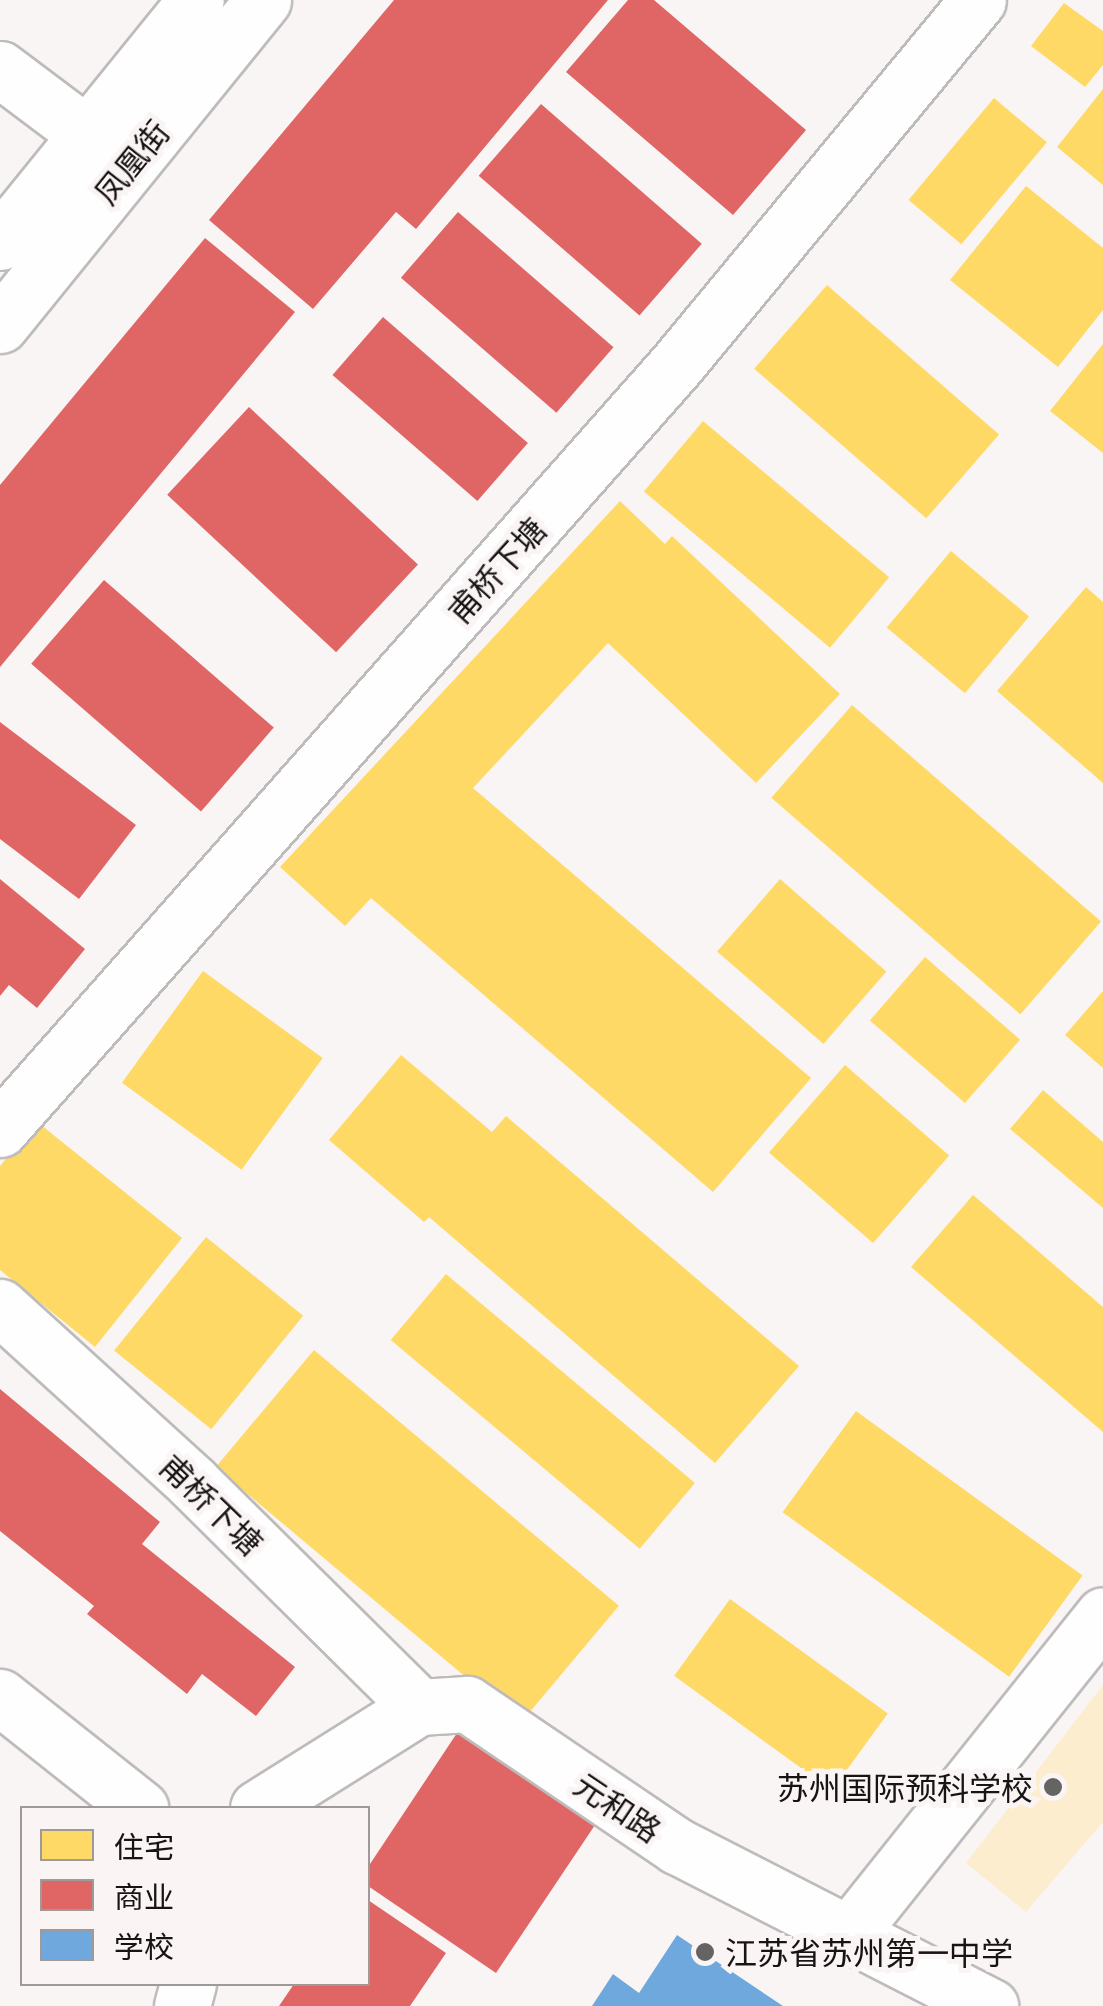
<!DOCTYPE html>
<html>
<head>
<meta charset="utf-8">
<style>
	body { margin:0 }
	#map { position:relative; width:1103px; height:2006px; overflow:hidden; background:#faf5f5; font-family:"Exo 2","Noto Sans SC",sans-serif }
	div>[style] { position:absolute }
	.green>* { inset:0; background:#fbedcd }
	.homes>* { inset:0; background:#ffd966; transform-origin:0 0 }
	.shops>* { inset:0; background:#e06666; transform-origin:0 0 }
	.schools>* { inset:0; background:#6fa8dc }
	.roads { filter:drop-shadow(2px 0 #bebbbb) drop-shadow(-2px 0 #bebbbb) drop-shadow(0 2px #bebbbb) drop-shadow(0 -2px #bebbbb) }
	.street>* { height:55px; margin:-27.5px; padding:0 27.5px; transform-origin:27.5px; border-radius:27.5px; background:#fefefe }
	.secondary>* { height:55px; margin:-27.5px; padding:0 27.5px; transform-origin:27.5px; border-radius:27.5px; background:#fefefe }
	.dots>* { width:28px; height:28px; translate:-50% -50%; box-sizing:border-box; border:5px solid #fbf4f4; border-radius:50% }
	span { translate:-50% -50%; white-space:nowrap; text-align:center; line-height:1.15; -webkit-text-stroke:10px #fbf4f4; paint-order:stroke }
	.street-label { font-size:32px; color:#161414 }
	.poi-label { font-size:32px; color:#161414 }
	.right { translate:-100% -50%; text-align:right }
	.left { translate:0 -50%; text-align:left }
	.legend { position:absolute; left:20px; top:1806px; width:350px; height:180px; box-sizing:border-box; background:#fbf4f4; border:2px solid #9f9a9a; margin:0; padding:12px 18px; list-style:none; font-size:30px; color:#161414 }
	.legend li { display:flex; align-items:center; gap:20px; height:50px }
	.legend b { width:50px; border:2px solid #9f9a9a }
</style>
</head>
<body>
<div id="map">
	<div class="green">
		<div style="clip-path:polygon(1103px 1685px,1103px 1822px,1026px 1912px,966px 1863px)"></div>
	</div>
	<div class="homes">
		<div style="clip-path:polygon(1064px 3px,1103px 31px,1103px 65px,1085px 87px,1031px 46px)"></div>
		<div style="clip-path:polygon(1103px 89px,1103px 185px,1057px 147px)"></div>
		<div style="left:994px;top:98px;width:69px;height:133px;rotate:40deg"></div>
		<div style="clip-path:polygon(1026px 186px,1103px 248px,1103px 310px,1058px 367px,950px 280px)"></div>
		<div style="left:827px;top:285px;width:228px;height:111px;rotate:41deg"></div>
		<div style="clip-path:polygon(1103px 344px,1103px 453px,1050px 411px)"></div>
		<div style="left:703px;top:421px;width:243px;height:92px;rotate:40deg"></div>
		<div style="clip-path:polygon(620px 501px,665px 544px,672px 536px,840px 694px,756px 783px,608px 643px,473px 788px,811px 1078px,713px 1192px,371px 898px,345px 926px,280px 867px)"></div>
		<div style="left:951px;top:551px;width:102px;height:100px;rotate:40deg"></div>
		<div style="clip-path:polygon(1086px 587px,1103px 602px,1103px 783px,997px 691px)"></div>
		<div style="left:852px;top:705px;width:330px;height:123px;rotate:41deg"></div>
		<div style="left:780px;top:879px;width:141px;height:96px;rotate:41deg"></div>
		<div style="left:925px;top:957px;width:126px;height:84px;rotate:41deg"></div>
		<div style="left:203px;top:971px;width:148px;height:138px;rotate:36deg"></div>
		<div style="clip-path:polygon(1103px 991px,1103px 1068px,1065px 1035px)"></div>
		<div style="clip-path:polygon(401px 1055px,492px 1132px,506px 1116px,799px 1366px,715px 1463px,429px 1217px,424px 1222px,329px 1140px)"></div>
		<div style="left:845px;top:1065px;width:138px;height:116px;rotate:41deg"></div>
		<div style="clip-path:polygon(1043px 1090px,1103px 1142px,1103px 1208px,1010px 1129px)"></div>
		<div style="clip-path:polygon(36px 1121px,182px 1238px,95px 1347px,0 1270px,0 1166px)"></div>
		<div style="clip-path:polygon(973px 1195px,1103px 1307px,1103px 1432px,911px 1267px)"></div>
		<div style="left:206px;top:1237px;width:125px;height:146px;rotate:39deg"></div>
		<div style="left:446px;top:1274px;width:325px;height:86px;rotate:40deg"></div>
		<div style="left:314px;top:1350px;width:398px;height:153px;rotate:40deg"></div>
		<div style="left:856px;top:1411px;width:280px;height:125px;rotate:36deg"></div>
		<div style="left:730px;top:1599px;width:195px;height:95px;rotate:36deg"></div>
	</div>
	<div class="shops">
		<div style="clip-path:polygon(394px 0,608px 0,416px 229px,396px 212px,313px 309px,209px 220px)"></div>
		<div style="clip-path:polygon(628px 0,654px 0,806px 130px,733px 215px,566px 72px)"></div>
		<div style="left:541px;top:104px;width:213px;height:95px;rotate:41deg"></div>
		<div style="left:458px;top:212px;width:206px;height:87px;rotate:41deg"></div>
		<div style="clip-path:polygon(205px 238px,295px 312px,0 667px,0 485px)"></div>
		<div style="left:383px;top:317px;width:192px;height:77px;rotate:41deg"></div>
		<div style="left:249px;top:407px;width:231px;height:120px;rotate:43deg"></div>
		<div style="left:104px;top:580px;width:225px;height:111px;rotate:41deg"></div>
		<div style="clip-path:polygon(0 722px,136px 825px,79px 899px,0 839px)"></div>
		<div style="clip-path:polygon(0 879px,85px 949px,37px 1008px,9px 985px,0 996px)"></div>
		<div style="clip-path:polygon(0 1389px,160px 1522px,142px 1544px,295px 1667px,256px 1716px,202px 1674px,187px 1694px,87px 1614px,94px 1606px,0 1531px)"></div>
		<div style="clip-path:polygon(459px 1730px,597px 1822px,496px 1973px,368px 1886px,368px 1867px)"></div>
		<div style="clip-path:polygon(368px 1900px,446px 1953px,410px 2006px,279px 2006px,294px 1984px,368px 1984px)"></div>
	</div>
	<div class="schools">
		<div style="clip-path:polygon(677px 1935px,783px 2006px,592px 2006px,613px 1974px,639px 1993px)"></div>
	</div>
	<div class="roads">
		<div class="street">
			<div style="left:0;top:69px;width:156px;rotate:36.9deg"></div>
			<div style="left:0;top:1129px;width:1022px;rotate:-48.49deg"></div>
			<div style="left:677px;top:364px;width:472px;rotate:-50.4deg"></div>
			<div style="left:0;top:1307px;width:260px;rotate:42.3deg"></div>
			<div style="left:192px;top:1482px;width:320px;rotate:44.7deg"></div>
			<div style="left:258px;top:1808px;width:190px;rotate:-32.1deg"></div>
			<div style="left:419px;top:1707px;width:48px;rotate:-3.6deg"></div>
			<div style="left:467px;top:1704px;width:254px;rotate:34.1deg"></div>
			<div style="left:677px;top:1846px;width:352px;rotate:27.1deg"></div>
			<div style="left:848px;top:1935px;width:409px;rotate:-51.4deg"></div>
		</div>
		<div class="secondary">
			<div style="left:0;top:242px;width:311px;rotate:-51deg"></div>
			<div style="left:0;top:325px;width:418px;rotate:-51deg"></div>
			<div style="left:0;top:1697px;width:179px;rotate:38.4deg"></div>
			<div style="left:182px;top:2006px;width:23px;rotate:-75deg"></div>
		</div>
	</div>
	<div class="dots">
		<div style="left:1053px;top:1787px;background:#666363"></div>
		<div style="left:705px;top:1952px;background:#666363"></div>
	</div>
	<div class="street-label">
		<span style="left:131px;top:162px;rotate:-51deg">凤凰街</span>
		<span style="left:496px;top:570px;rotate:-48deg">甫桥下塘</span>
		<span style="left:212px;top:1504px;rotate:44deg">甫桥下塘</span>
		<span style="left:618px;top:1807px;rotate:34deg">元和路</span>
	</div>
	<div class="poi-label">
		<span class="right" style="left:1033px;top:1787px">苏州国际预科学校</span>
		<span class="left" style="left:725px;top:1952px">江苏省苏州第一中学</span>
	</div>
	<ul class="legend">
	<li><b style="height:28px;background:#ffd966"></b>住宅</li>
	<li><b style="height:28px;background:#e06666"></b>商业</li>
	<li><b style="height:28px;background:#6fa8dc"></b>学校</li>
	</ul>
</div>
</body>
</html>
